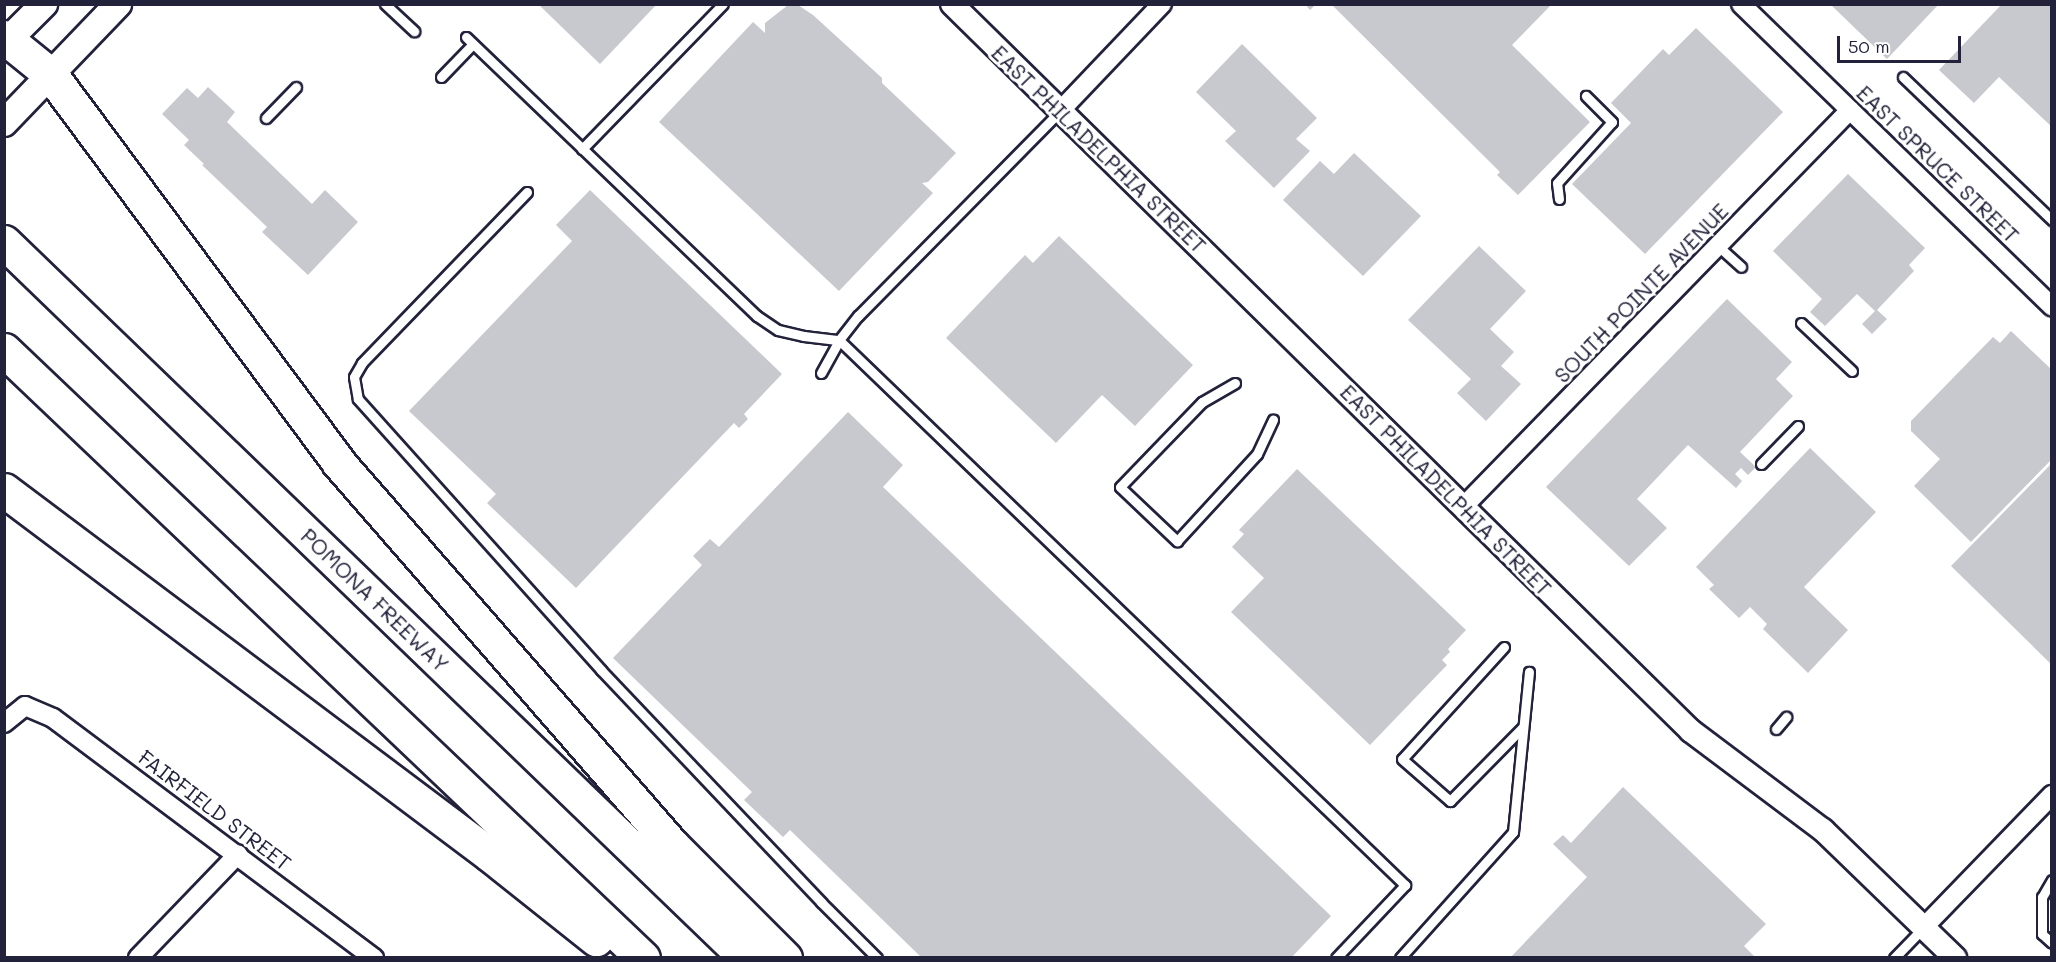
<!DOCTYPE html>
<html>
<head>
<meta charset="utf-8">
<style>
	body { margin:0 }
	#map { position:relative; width:2056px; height:962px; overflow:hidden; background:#fff; font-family:Mali,sans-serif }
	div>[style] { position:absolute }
	.building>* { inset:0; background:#c8c8cf }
	.roads { filter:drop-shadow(2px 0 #22223b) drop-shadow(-2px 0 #22223b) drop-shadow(0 2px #22223b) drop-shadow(0 -2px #22223b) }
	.service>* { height:9px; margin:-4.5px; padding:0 4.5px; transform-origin:4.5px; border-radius:4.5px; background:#fff }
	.minor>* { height:18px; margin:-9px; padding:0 9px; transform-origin:9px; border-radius:9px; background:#fff }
	.tertiary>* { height:22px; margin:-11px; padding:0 11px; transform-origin:11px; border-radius:11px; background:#fff }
	.secondary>* { height:26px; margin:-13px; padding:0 13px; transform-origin:13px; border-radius:13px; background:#fff }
	.motorway>* { height:33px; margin:-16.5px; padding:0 16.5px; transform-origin:16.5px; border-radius:16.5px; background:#fff }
	span { translate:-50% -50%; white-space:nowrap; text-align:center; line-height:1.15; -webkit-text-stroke:6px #fff; paint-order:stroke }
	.street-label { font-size:21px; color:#22223b }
	.frame { position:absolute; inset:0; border:6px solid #22223b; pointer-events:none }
	.scale { position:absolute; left:1837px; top:36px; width:124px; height:27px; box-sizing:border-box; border:3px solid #22223b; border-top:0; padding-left:8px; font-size:18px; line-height:21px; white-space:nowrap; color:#22223b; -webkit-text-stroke:4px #fff; paint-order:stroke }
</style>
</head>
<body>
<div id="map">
	<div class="building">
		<div style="clip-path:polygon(538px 4px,657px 4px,600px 64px)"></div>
		<div style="clip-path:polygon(1305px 4px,1316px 4px,1310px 10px)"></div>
		<div style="clip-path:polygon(1331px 4px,1552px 4px,1512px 45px,1590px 122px,1518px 195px,1497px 175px,1500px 172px)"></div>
		<div style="clip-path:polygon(1830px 4px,1939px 4px,1887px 59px)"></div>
		<div style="clip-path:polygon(2002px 4px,2052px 4px,2052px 127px,1999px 77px,1974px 103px,1939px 70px)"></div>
		<div style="clip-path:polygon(788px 5px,798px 5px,813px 15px,882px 78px,882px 83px,956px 153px,928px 182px,922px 183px,933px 193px,839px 291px,659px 122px,753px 22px,765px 33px,765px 23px)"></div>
		<div style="clip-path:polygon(1696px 28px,1783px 112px,1645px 254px,1572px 184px,1631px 123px,1611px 103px,1663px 49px,1669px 55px)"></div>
		<div style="clip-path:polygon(1242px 44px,1317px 118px,1296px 139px,1310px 151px,1274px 188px,1225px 141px,1236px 131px,1196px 92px)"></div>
		<div style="clip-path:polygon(208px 87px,235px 112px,227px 122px,312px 204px,325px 190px,358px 222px,308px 275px,262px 232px,267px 227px,202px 165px,204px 164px,184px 145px,189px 140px,162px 114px,187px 88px,198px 98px)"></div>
		<div style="clip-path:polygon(1354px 153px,1421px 216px,1363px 276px,1283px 200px,1320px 161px,1334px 174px)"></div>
		<div style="clip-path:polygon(1848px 174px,1925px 248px,1909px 265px,1914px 271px,1877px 310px,1887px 319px,1872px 334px,1862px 324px,1875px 311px,1857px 294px,1825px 326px,1810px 312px,1822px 299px,1773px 251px)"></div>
		<div style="clip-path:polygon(590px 190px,782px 374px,744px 414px,748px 419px,739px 428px,734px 423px,576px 588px,487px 503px,496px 494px,409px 411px,572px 241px,556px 225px)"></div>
		<div style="clip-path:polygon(1059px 236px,1193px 365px,1135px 426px,1102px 395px,1056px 443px,946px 338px,1025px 255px,1033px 263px)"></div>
		<div style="clip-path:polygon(1479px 246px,1526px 291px,1490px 329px,1514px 352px,1501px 366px,1521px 384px,1486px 421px,1457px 393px,1471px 379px,1408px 320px)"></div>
		<div style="clip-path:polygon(1727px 299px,1792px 362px,1776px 379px,1793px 396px,1740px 452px,1756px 467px,1748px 475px,1741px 468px,1735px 474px,1742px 481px,1736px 488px,1688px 445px,1637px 499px,1667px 528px,1629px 566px,1546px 487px)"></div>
		<div style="clip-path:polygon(2011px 331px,2052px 370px,2052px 459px,1971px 542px,1914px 486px,1940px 459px,1911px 431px,1911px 421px,1993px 337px,2000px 343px)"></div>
		<div style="clip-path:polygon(848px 412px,903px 465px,883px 487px,1331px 916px,1291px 958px,922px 958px,790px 830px,783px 837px,744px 800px,752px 792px,613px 658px,702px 565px,693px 556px,710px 539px,719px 547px)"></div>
		<div style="clip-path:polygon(1810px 448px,1876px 512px,1804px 587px,1848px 630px,1808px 673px,1763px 629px,1767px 624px,1750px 607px,1739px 618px,1709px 589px,1714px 585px,1696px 567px)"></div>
		<div style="clip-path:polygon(2052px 463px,2052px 665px,1951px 566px)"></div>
		<div style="clip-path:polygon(1297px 469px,1466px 630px,1448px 649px,1450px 652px,1442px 660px,1447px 665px,1370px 745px,1231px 612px,1264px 578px,1232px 547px,1244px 534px,1239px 530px)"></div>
		<div style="clip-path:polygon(1623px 787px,1766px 924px,1744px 946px,1756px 958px,1510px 958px,1587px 877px,1553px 844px,1563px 835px,1571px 843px)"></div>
	</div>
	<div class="roads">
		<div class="service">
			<div style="left:385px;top:4px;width:40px;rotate:43deg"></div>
			<div style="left:466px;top:37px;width:403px;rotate:43.8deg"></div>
			<div style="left:757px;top:316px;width:25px;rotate:34deg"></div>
			<div style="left:778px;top:330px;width:27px;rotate:13deg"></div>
			<div style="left:804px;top:336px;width:35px;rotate:7deg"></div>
			<div style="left:839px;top:340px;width:786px;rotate:43.92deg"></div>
			<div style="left:1405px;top:885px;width:100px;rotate:133.4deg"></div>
			<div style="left:441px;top:77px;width:46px;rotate:-45.9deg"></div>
			<div style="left:1903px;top:77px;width:207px;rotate:43.8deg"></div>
			<div style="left:266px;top:118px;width:43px;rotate:-45.9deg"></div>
			<div style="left:582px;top:149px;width:202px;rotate:-45.8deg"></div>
			<div style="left:527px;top:192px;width:238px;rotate:134deg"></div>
			<div style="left:362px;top:363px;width:16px;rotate:120deg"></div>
			<div style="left:354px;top:377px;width:22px;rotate:80deg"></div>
			<div style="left:358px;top:399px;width:364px;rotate:48.1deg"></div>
			<div style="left:601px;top:670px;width:320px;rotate:46.5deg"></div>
			<div style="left:821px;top:902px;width:79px;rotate:45deg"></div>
			<div style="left:1559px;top:199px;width:16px;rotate:-97deg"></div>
			<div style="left:1557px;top:183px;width:82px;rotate:-48deg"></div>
			<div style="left:1612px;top:122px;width:37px;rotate:-135deg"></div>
			<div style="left:1718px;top:246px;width:31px;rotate:42deg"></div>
			<div style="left:1801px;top:323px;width:70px;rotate:43.3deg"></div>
			<div style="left:821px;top:373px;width:38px;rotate:-61deg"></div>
			<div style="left:839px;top:340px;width:31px;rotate:-52deg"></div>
			<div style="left:858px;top:316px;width:288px;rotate:-45.4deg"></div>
			<div style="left:1235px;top:383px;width:38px;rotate:150deg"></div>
			<div style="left:1202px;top:402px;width:118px;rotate:134deg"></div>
			<div style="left:1120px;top:487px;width:79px;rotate:43.5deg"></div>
			<div style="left:1177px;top:541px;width:118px;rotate:-47.4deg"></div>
			<div style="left:1257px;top:454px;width:38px;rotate:-65deg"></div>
			<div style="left:1761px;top:464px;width:53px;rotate:-45.8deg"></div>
			<div style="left:1504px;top:647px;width:151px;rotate:132.3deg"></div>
			<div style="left:1402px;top:759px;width:64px;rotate:41.2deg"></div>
			<div style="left:1450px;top:801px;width:104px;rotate:-45.4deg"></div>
			<div style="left:1776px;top:729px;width:16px;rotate:-50deg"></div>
			<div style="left:2052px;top:880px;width:20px;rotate:120deg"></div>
			<div style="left:2042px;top:897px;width:37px;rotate:90deg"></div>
			<div style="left:2042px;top:934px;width:13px;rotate:42deg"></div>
			<div style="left:1400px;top:958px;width:169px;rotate:-48.1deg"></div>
			<div style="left:1513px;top:832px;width:161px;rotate:-84.3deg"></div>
			<div style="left:1894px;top:958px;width:43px;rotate:-45.9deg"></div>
		</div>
		<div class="minor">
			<div style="left:1741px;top:4px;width:434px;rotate:44.2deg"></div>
			<div style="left:1060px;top:111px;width:148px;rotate:-46.4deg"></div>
			<div style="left:1464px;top:506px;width:553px;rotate:-45.73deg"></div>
			<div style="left:4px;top:723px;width:27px;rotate:-39deg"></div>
			<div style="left:25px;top:706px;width:30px;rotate:23deg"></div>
			<div style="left:53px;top:718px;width:401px;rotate:36.8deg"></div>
			<div style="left:1924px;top:927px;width:184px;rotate:-45.9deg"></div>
			<div style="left:138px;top:958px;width:144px;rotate:-46.1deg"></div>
		</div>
		<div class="tertiary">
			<div style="left:952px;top:4px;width:1037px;rotate:44.53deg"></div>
			<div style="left:1691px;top:731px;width:165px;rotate:36.9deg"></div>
			<div style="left:1823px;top:830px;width:184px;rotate:44.1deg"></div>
		</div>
		<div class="secondary">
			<div style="left:4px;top:44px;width:57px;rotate:-45deg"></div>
			<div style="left:4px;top:123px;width:165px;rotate:-46.2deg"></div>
		</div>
		<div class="motorway">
			<div style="left:4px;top:37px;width:60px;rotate:39deg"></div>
			<div style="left:51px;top:75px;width:482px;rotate:53.4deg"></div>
			<div style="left:338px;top:462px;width:508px;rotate:48.91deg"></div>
			<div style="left:672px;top:845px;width:160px;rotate:45deg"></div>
			<div style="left:4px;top:242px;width:1031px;rotate:43.98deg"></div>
			<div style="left:4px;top:350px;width:882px;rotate:43.58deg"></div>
			<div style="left:4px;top:490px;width:606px;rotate:36.89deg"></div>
			<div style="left:489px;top:854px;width:137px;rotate:38.5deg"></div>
		</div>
	</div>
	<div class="street-label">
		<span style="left:1099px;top:149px;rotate:44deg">EAST PHILADELPHIA STREET</span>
		<span style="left:1938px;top:164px;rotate:44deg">EAST SPRUCE STREET</span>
		<span style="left:1641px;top:293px;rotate:-46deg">SOUTH POINTE AVENUE</span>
		<span style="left:1446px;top:490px;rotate:45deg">EAST PHILADELPHIA STREET</span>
		<span style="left:375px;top:600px;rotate:44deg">POMONA FREEWAY</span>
		<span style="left:215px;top:810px;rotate:37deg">FAIRFIELD STREET</span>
	</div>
	<div class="frame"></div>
	<div class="scale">50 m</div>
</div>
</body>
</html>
